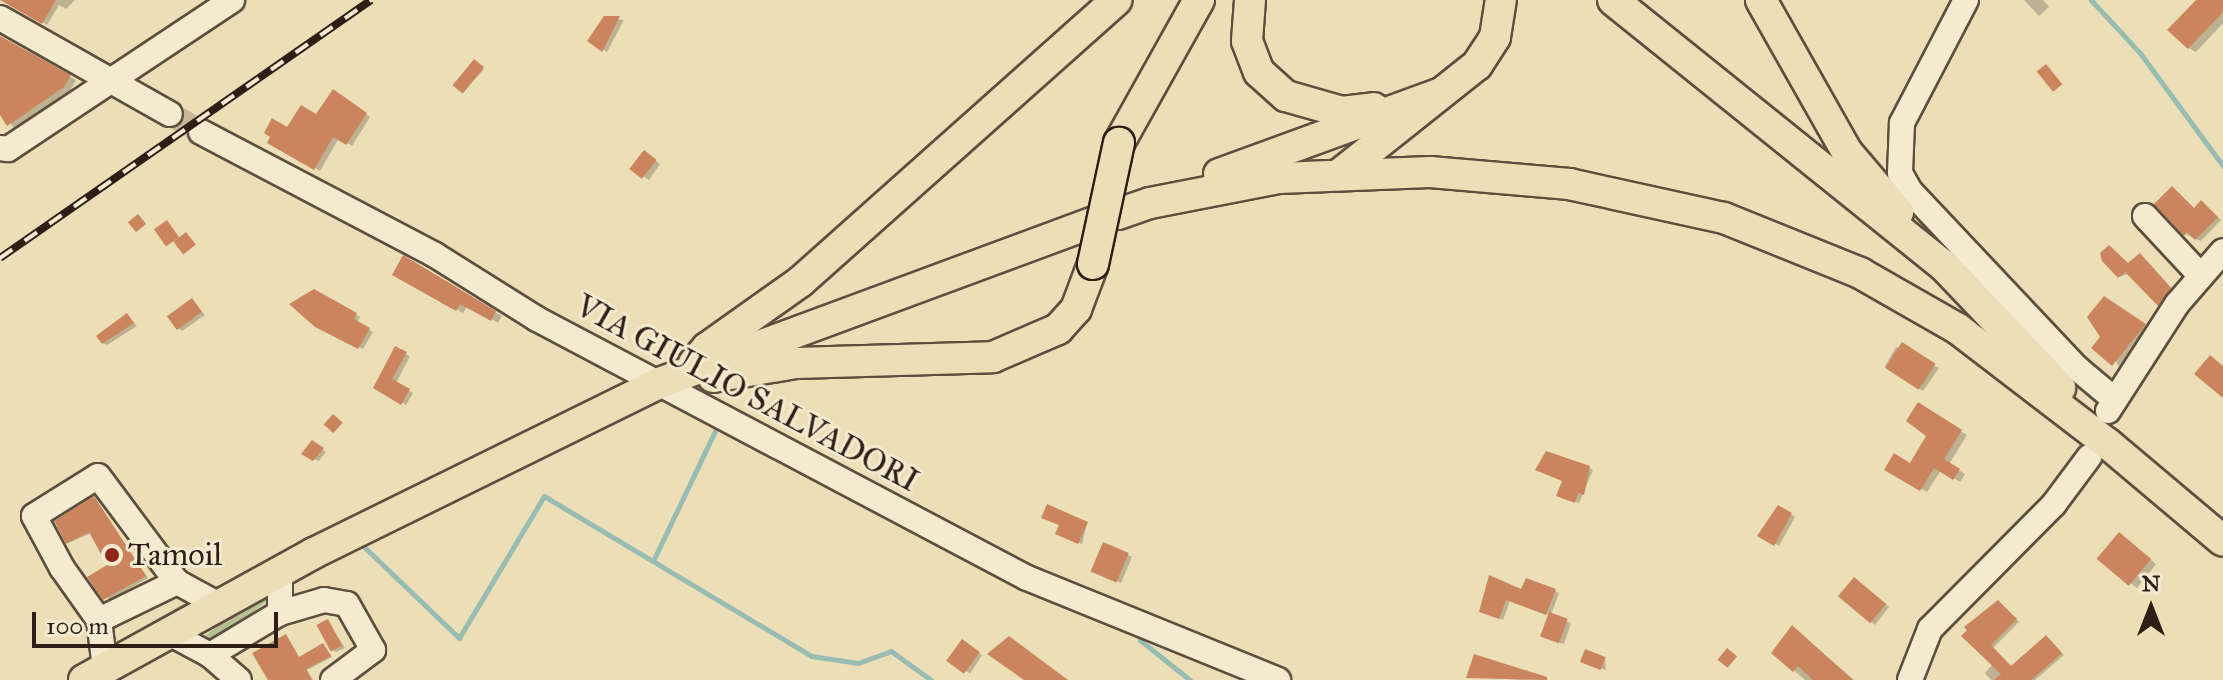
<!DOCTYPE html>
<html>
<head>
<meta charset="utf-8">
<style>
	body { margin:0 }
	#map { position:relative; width:2223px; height:680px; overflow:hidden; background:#ecdeb6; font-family:"IM FELL Great Primer",serif }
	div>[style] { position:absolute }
	.green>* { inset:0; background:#b4c290; transform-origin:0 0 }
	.shadow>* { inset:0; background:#0003; transform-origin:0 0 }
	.stream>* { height:5px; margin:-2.5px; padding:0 2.5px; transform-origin:2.5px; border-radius:2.5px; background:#99bcb2 }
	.building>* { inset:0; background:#cb855e; transform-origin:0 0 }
	.minor-tunnel>* { height:24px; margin-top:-12px; transform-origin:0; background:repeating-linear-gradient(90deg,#c6b896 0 24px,transparent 0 36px) }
	.roads { filter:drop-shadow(2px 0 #5e4e3e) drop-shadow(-2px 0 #5e4e3e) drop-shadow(0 2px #5e4e3e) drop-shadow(0 -2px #5e4e3e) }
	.minor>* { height:24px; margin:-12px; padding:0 12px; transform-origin:12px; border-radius:12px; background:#f3ead0 }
	.major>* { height:30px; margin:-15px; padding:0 15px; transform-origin:15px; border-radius:15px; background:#ecdeb6 }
	.rail>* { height:8px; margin-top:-4px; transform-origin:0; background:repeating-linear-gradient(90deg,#f3ead0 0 15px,#2e1e16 0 30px); box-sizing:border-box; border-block:2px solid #2e1e16 }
	.bridges { filter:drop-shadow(2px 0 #2e1e16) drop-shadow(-2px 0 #2e1e16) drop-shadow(0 2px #2e1e16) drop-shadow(0 -2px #2e1e16) }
	.major-bridge>* { height:30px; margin:-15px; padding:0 15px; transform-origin:15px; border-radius:15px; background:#ecdeb6 }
	.dots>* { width:22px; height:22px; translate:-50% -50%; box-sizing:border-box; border:4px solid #f3ead0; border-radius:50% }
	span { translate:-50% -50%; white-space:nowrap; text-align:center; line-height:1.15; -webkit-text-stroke:6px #f3ead0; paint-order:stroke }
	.street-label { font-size:32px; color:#2e1e16 }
	.poi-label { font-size:32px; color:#2e1e16 }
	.left { translate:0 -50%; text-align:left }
	.north { position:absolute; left:2111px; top:568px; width:80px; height:80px; -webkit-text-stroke:6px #f3ead0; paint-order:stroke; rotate:0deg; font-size:22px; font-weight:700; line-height:32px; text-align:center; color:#2e1e16 }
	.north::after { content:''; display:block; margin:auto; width:28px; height:36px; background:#2e1e16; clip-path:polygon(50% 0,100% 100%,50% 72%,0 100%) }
	.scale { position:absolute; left:32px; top:612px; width:246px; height:36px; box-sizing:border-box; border:4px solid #2e1e16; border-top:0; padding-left:10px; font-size:24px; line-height:28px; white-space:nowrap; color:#2e1e16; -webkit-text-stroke:6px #f3ead0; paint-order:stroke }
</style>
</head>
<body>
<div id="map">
	<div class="green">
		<div style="left:265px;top:592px;width:9px;height:74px;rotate:54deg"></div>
		<div style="clip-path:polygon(183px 604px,192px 608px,122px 647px,127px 636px)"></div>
	</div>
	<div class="shadow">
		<div style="clip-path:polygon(4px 0,75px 0,66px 9px,59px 5px,47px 25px)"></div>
		<div style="clip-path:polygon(2024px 0,2043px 0,2049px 7px,2039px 16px)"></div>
		<div style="clip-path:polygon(2198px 0,2222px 0,2223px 23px,2196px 52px,2189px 48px)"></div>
		<div style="clip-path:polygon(605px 18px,624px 20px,607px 52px,590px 41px)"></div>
		<div style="clip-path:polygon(0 38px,76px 80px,70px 91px,15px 129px,0 112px)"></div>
		<div style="left:474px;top:61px;width:13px;height:31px;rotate:42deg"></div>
		<div style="clip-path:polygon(333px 92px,370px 117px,352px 146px,339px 138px,320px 171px,270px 142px,317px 117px)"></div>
		<div style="clip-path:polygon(649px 155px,660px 164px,649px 180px,633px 169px)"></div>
		<div style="clip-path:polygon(2205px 205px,2221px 220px,2201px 241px,2185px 234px,2195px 209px)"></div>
		<div style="clip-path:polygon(2110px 247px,2129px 264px,2144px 258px,2174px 291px,2162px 306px,2129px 273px,2120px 277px,2103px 254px)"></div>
		<div style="clip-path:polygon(404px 258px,502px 316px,498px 323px,468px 305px,463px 313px,394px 274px)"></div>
		<div style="clip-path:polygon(314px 291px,360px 317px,357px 323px,373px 332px,363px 349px,316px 325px)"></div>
		<div style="clip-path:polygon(2105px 299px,2151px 329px,2119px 367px,2103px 337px)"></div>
		<div style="clip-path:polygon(192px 301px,205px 315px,182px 331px,178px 328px)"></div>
		<div style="clip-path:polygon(127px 315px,137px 326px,107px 345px,103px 343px)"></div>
		<div style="clip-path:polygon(1896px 347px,1939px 368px,1923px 391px,1885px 366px)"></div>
		<div style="clip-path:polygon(396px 349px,410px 356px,396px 383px,413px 393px,406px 405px,375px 387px)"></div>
		<div style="clip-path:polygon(1918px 405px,1967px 435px,1949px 464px,1965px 474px,1960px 482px,1941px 470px,1927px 492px,1887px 469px,1911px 466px,1929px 436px)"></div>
		<div style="clip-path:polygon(312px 442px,326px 452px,319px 461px,304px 454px)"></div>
		<div style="clip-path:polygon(1589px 468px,1593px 470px,1579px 503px,1562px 497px)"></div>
		<div style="clip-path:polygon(94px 498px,148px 578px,108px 601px,110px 566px,92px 533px,68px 543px)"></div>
		<div style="clip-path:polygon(1779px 508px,1795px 517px,1779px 546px,1760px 535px)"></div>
		<div style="clip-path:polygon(1087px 523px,1082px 544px,1061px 535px)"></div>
		<div style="clip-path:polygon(2125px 538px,2156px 564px,2137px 588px,2100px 559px)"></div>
		<div style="clip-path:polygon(1128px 555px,1132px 557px,1121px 583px,1097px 573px)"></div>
		<div style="clip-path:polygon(1859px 582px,1889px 607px,1875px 625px,1871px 622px)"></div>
		<div style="clip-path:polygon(1555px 591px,1559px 593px,1551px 615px,1571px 623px,1564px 644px,1546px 638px,1549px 615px,1510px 601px,1503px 620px,1481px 611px,1523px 592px)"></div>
		<div style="clip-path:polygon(2001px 604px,2019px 622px,1993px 648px,2012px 667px,2049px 640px,2064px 655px,2035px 680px,1991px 680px,1985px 673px,1992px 665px,1970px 630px)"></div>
		<div style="clip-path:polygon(328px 621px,345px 648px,336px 652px,332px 650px)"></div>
		<div style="clip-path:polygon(1797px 630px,1854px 680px,1805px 680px,1773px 652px)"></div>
		<div style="clip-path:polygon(286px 636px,300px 659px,325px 647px,332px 657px,307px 670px,313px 680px,272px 680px)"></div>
		<div style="left:962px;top:642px;width:24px;height:22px;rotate:33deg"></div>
		<div style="clip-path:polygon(1605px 659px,1606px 670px,1587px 663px)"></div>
		<div style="clip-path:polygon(1529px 674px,1527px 680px,1469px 677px)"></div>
	</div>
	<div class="stream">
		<div style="left:2091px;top:0;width:72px;rotate:47.2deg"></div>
		<div style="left:2140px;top:53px;width:140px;rotate:53.7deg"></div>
		<div style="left:359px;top:542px;width:139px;rotate:43.8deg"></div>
		<div style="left:459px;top:638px;width:165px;rotate:-59.1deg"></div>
		<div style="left:544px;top:496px;width:311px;rotate:30.9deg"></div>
		<div style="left:811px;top:656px;width:48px;rotate:8.5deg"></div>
		<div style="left:858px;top:663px;width:35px;rotate:-20deg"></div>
		<div style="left:891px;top:651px;width:49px;rotate:35.9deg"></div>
		<div style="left:653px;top:561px;width:148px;rotate:-64.5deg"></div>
		<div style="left:1140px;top:640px;width:64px;rotate:38.7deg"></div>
	</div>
	<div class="building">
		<div style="clip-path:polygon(0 0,56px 0,42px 24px)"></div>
		<div style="clip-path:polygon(2196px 0,2223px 0,2223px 12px,2188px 49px,2167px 30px)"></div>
		<div style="clip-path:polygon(604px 16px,620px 16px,602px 52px,587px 41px)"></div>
		<div style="clip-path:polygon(0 36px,71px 75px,64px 87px,7px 126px,0 115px)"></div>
		<div style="left:474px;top:59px;width:13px;height:34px;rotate:39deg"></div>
		<div style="left:2046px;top:64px;width:26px;height:12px;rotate:51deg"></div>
		<div style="clip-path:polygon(333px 89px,367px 113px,346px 145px,333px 137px,314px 170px,267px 143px,270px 137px,264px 133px,272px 118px,287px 127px,301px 105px,316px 114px)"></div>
		<div style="left:644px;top:150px;width:16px;height:24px;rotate:38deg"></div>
		<div style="clip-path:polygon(2172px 186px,2194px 208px,2201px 200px,2218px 217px,2195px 240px,2187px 232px,2184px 236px,2154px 204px)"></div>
		<div style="left:138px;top:214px;width:13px;height:13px;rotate:51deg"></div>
		<div style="left:167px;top:220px;width:21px;height:16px;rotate:55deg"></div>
		<div style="left:186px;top:232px;width:16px;height:16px;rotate:52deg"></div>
		<div style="clip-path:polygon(2109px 245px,2128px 263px,2140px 253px,2171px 288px,2158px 306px,2125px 272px,2118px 278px,2102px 261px,2100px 253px)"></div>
		<div style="clip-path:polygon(403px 255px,496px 311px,491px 321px,460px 304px,456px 311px,392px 275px)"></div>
		<div style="clip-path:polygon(314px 289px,357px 313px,354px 319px,370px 328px,358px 349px,315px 327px,289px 304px)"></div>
		<div style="clip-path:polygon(2104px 296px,2146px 324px,2112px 366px,2091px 348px,2100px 337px,2087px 317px)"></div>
		<div style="left:192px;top:298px;width:17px;height:31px;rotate:54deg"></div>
		<div style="clip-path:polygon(127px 313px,134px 323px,102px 344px,96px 336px)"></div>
		<div style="left:1902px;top:342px;width:40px;height:31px;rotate:33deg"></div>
		<div style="clip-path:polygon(395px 346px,407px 352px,392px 379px,410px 389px,401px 405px,373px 388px)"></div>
		<div style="clip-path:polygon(2210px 355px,2223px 366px,2223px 398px,2194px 374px)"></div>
		<div style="clip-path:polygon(1918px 402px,1962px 430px,1944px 459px,1960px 469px,1953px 480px,1934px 468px,1920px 491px,1884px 470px,1894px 453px,1910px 463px,1926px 436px,1906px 421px)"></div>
		<div style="left:333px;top:414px;width:13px;height:14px;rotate:42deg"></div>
		<div style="clip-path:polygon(312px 440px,324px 448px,313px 461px,301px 454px)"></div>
		<div style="clip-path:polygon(1546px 451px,1590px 466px,1584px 495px,1578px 493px,1575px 503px,1556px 496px,1562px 481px,1535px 470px)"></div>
		<div style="clip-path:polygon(94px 496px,146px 576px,103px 600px,87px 577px,107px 565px,89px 532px,66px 544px,54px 521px)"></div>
		<div style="clip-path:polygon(1047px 504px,1088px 522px,1078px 544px,1055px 534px,1059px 525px,1041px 518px)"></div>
		<div style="clip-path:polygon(1778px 505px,1792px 513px,1774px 546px,1757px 536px)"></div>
		<div style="left:2119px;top:532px;width:42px;height:35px;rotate:40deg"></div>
		<div style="left:1103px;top:542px;width:28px;height:32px;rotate:23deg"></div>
		<div style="clip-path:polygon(1489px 575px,1521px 589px,1526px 578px,1556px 589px,1546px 615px,1506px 600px,1499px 619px,1479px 612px)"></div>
		<div style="left:1854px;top:577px;width:42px;height:25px;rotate:40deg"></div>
		<div style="clip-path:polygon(1998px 600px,2017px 619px,1991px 645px,2011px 666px,2046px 635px,2062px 653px,2031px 680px,1994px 680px,2001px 674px,1961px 636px,1967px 630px,1964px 627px)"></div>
		<div style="left:1549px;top:612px;width:20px;height:26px;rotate:20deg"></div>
		<div style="left:328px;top:619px;width:30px;height:13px;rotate:62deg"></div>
		<div style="clip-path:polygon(1792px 625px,1816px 647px,1853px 680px,1813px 680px,1798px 666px,1793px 672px,1771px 653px)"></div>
		<div style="clip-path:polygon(286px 634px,299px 657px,323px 643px,331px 656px,306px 669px,312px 680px,268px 680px,252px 653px)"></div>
		<div style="clip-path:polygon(1009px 636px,1068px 680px,1024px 680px,987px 654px)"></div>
		<div style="left:962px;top:639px;width:22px;height:27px;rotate:36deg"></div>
		<div style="left:1727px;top:648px;width:13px;height:15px;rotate:39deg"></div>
		<div style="left:1585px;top:649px;width:22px;height:14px;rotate:21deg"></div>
		<div style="clip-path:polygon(1474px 654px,1547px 677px,1547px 680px,1466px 678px)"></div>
	</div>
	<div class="minor-tunnel">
		<div style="left:170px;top:114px;width:36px;rotate:30deg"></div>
	</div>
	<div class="roads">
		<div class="minor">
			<div style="left:1966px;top:0;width:139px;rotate:117.5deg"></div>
			<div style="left:1902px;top:123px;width:50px;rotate:92.3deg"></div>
			<div style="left:1900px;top:173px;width:21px;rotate:61deg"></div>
			<div style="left:1910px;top:191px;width:245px;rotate:46.7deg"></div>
			<div style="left:2078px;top:369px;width:48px;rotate:40deg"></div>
			<div style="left:0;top:18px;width:195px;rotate:29.5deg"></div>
			<div style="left:201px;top:132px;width:264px;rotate:27.7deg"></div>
			<div style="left:435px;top:255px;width:120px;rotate:32.1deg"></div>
			<div style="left:537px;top:319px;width:554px;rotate:27.86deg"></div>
			<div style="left:1027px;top:578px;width:271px;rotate:22.1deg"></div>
			<div style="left:0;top:148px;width:8px;rotate:7deg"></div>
			<div style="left:8px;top:149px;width:269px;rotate:-33.6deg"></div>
			<div style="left:2145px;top:216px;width:82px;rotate:47deg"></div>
			<div style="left:2108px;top:411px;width:127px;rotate:-57.2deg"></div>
			<div style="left:2177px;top:304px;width:70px;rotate:-49deg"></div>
			<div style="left:280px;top:613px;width:46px;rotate:-16.5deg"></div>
			<div style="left:324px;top:600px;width:23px;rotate:10deg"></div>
			<div style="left:347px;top:604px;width:53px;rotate:60.5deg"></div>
			<div style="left:373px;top:650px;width:50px;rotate:143.1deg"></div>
			<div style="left:99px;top:620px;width:64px;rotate:-125.4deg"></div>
			<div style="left:62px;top:568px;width:59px;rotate:-118.3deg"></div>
			<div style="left:34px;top:516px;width:75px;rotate:-32deg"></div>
			<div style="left:98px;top:476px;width:132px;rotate:53.3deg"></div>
			<div style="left:169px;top:633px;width:47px;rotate:28.2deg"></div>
			<div style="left:210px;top:655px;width:82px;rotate:-31deg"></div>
			<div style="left:280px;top:613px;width:42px;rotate:-90deg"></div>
			<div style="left:210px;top:655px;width:38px;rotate:41deg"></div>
			<div style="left:105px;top:668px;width:48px;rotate:-97.1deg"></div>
			<div style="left:99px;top:620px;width:87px;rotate:-26deg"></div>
			<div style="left:177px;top:582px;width:48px;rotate:28.7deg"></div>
			<div style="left:1910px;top:680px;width:55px;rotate:-68.6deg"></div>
			<div style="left:1930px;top:629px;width:176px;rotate:-45.2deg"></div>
			<div style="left:2054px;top:504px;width:59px;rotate:-53.3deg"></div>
		</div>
		<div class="major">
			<div style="left:1250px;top:0;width:41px;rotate:94.2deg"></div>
			<div style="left:1247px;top:41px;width:33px;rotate:69deg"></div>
			<div style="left:1259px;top:72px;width:36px;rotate:42deg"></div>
			<div style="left:1286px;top:96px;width:58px;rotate:15.9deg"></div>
			<div style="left:1342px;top:112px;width:32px;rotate:-7deg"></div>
			<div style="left:1613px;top:0;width:423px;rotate:38.8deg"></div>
			<div style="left:1943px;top:265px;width:170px;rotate:46.4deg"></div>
			<div style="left:1761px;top:0;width:175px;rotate:60.5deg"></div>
			<div style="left:1847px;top:152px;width:79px;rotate:49.6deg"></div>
			<div style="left:1119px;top:143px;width:164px;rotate:-60.8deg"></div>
			<div style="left:1341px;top:173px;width:174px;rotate:-38.5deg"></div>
			<div style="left:1477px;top:65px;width:33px;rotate:-57deg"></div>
			<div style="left:1495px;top:37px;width:37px;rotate:-81deg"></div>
			<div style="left:1219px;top:174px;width:234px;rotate:-20deg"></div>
			<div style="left:1118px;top:214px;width:34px;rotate:-19deg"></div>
			<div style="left:1150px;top:203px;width:131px;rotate:-11deg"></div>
			<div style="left:1279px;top:178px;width:151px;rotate:-2.3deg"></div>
			<div style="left:1430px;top:172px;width:140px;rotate:4.9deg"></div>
			<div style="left:1569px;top:184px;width:159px;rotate:12.4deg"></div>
			<div style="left:1724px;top:218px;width:147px;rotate:22deg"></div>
			<div style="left:1860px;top:273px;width:113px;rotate:29.7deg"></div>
			<div style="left:1958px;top:329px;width:189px;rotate:37.5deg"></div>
			<div style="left:2108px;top:444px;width:150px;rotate:40.1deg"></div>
			<div style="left:694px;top:363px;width:20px;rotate:-49deg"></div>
			<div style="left:707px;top:348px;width:114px;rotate:-35.4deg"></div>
			<div style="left:800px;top:282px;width:424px;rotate:-41.7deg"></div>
			<div style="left:713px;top:377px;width:84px;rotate:-9.6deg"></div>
			<div style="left:796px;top:363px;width:197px;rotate:-1.7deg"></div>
			<div style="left:993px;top:357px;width:71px;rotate:-23.3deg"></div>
			<div style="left:1058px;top:329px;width:27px;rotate:-48deg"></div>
			<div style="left:1076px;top:309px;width:48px;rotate:-69.3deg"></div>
			<div style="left:84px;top:680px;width:263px;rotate:-28.9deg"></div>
			<div style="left:314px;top:553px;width:385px;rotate:-26.2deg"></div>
			<div style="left:659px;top:383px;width:462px;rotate:-20.3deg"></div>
		</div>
	</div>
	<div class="rail">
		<div style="left:0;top:258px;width:452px;rotate:-34.8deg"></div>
	</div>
	<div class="bridges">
		<div class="major-bridge">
			<div style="left:1093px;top:264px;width:124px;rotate:-77.9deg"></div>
		</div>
	</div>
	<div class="dots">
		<div style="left:112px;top:555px;background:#8f2418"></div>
	</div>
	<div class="street-label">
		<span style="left:747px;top:394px;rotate:28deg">VIA GIULIO SALVADORI</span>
	</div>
	<div class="poi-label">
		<span class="left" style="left:128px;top:555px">Tamoil</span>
	</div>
	<div class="north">N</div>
	<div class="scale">100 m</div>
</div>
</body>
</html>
